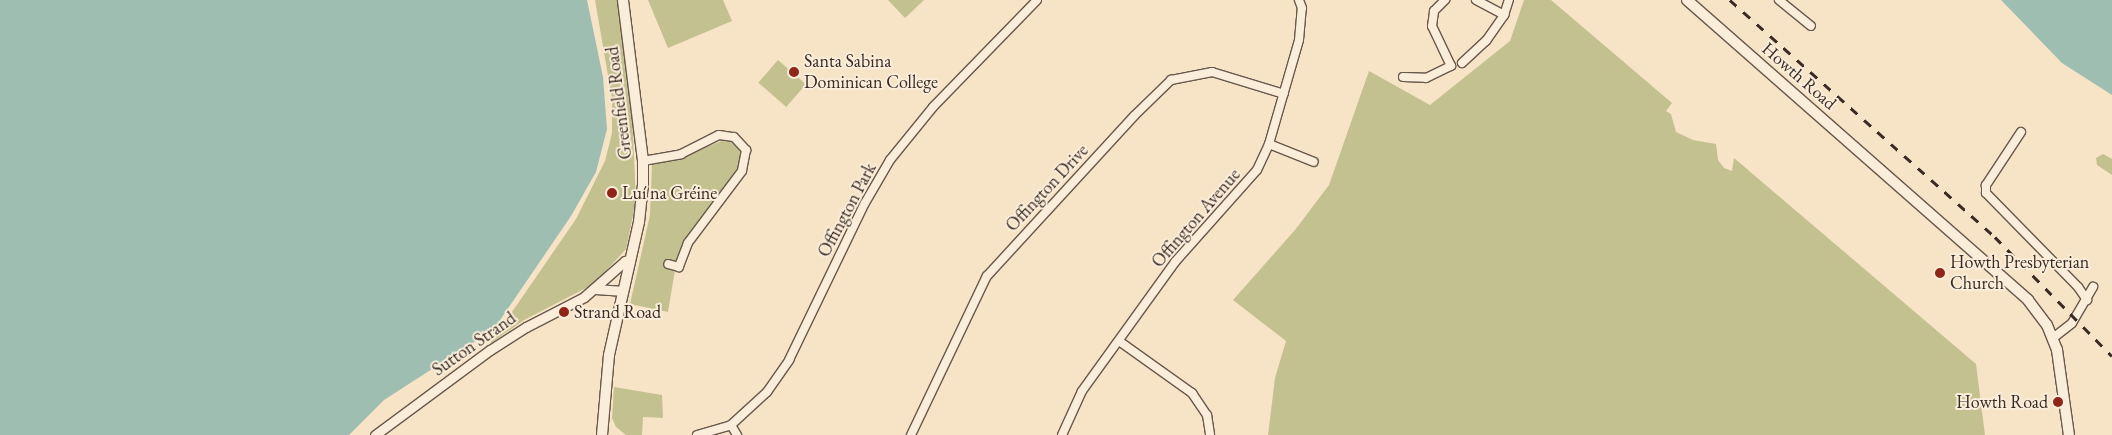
<!DOCTYPE html>
<html>
<head>
<meta charset="utf-8">
<style>
	body { margin:0 }
	#map { position:relative; width:2112px; height:435px; overflow:hidden; background:#f7e3c5; font-family:"EB Garamond",serif }
	div>[style] { position:absolute }
	.green>* { inset:0; background:#c4c190; transform-origin:0 0 }
	.water>* { inset:0; background:#9ebeb1 }
	.roads { filter:drop-shadow(1px 0 #68584d) drop-shadow(-1px 0 #68584d) drop-shadow(0 1px #68584d) drop-shadow(0 -1px #68584d) }
	.minor>* { height:8px; margin:-4px; padding:0 4px; transform-origin:4px; border-radius:4px; background:#faedd9 }
	.tertiary>* { height:9px; margin:-4.5px; padding:0 4.5px; transform-origin:4.5px; border-radius:4.5px; background:#faedd9 }
	.secondary>* { height:10px; margin:-5px; padding:0 5px; transform-origin:5px; border-radius:5px; background:#faedd9 }
	.rail>* { height:2.5px; margin-top:-1.25px; transform-origin:0; background:repeating-linear-gradient(90deg,#392a25 0 9px,transparent 0 18px) }
	.dots>* { width:14px; height:14px; translate:-50% -50%; box-sizing:border-box; border:2px solid #faedd9; border-radius:50% }
	span { translate:-50% -50%; white-space:nowrap; text-align:center; line-height:1.15; -webkit-text-stroke:4px #faedd9; paint-order:stroke }
	.poi-label { font-size:18px; color:#392a25 }
	.left { translate:0 -50%; text-align:left }
	.right { translate:-100% -50%; text-align:right }
	.street-label { font-size:18px; color:#392a25 }
</style>
</head>
<body>
<div id="map">
	<div class="green">
		<div style="clip-path:polygon(595px 0,618px 0,631px 93px,636px 201px,626px 249px,594px 284px,524px 320px,491px 343px,491px 334px,501px 328px,576px 219px,605px 161px,612px 133px,612px 99px)"></div>
		<div style="clip-path:polygon(648px 0,723px 0,732px 21px,668px 48px)"></div>
		<div style="clip-path:polygon(888px 0,924px 0,905px 18px)"></div>
		<div style="clip-path:polygon(1524px 0,1551px 0,1672px 103px,1666px 111px,1671px 114px,1676px 132px,1693px 140px,1716px 144px,1718px 160px,1724px 168px,1732px 171px,1734px 158px,1976px 364px,1985px 435px,1268px 435px,1275px 378px,1286px 341px,1233px 300px,1295px 230px,1329px 185px,1369px 71px,1430px 105px,1510px 41px)"></div>
		<div style="left:778px;top:60px;width:37px;height:30px;rotate:41deg"></div>
		<div style="clip-path:polygon(727px 139px,738px 147px,742px 159px,736px 174px,691px 230px,677px 258px,668px 312px,630px 304px,650px 215px,652px 164px,678px 158px)"></div>
		<div style="clip-path:polygon(2103px 154px,2112px 159px,2112px 175px,2097px 165px,2096px 158px)"></div>
		<div style="clip-path:polygon(614px 387px,662px 395px,663px 418px,643px 417px,642px 435px,626px 435px,616px 427px,612px 418px)"></div>
	</div>
	<div class="water">
		<div style="clip-path:polygon(0 0,587px 0,603px 77px,607px 129px,596px 172px,571px 216px,494px 329px,384px 400px,349px 435px,0 435px)"></div>
		<div style="clip-path:polygon(2001px 0,2112px 0,2112px 95px,2062px 63px)"></div>
	</div>
	<div class="roads">
		<div class="minor">
			<div style="left:1476px;top:0;width:32px;rotate:28deg"></div>
			<div style="left:1779px;top:0;width:41px;rotate:39.1deg"></div>
			<div style="left:1462px;top:63px;width:33px;rotate:-43deg"></div>
			<div style="left:1486px;top:41px;width:32px;rotate:-55deg"></div>
			<div style="left:1504px;top:15px;width:16px;rotate:-72deg"></div>
			<div style="left:1403px;top:77px;width:23px;rotate:2deg"></div>
			<div style="left:1426px;top:78px;width:28px;rotate:-26deg"></div>
			<div style="left:1451px;top:66px;width:44px;rotate:-115.4deg"></div>
			<div style="left:1432px;top:26px;width:15px;rotate:-82deg"></div>
			<div style="left:1434px;top:11px;width:16px;rotate:-45deg"></div>
			<div style="left:2021px;top:132px;width:64px;rotate:123.4deg"></div>
			<div style="left:1986px;top:185px;width:8px;rotate:90deg"></div>
			<div style="left:1986px;top:193px;width:132px;rotate:45.6deg"></div>
			<div style="left:2078px;top:287px;width:16px;rotate:55deg"></div>
			<div style="left:1269px;top:144px;width:48px;rotate:21.8deg"></div>
			<div style="left:643px;top:161px;width:39px;rotate:-10deg"></div>
			<div style="left:681px;top:154px;width:42px;rotate:-26.6deg"></div>
			<div style="left:719px;top:135px;width:15px;rotate:8deg"></div>
			<div style="left:734px;top:137px;width:18px;rotate:47deg"></div>
			<div style="left:746px;top:150px;width:21px;rotate:101deg"></div>
			<div style="left:742px;top:171px;width:90px;rotate:126.9deg"></div>
			<div style="left:688px;top:243px;width:26px;rotate:111deg"></div>
			<div style="left:679px;top:267px;width:11px;rotate:-165deg"></div>
			<div style="left:2053px;top:338px;width:24px;rotate:-38deg"></div>
			<div style="left:2072px;top:323px;width:42px;rotate:-59.7deg"></div>
			<div style="left:1119px;top:341px;width:90px;rotate:35.5deg"></div>
			<div style="left:1192px;top:393px;width:27px;rotate:56deg"></div>
			<div style="left:1207px;top:415px;width:20px;rotate:81deg"></div>
			<div style="left:731px;top:425px;width:12px;rotate:59deg"></div>
			<div style="left:697px;top:435px;width:35px;rotate:-16deg"></div>
			<div style="left:731px;top:425px;width:49px;rotate:-42.5deg"></div>
			<div style="left:767px;top:392px;width:39px;rotate:-55deg"></div>
			<div style="left:789px;top:360px;width:174px;rotate:-64.2deg"></div>
			<div style="left:865px;top:203px;width:50px;rotate:-59.8deg"></div>
			<div style="left:890px;top:160px;width:68px;rotate:-50.9deg"></div>
			<div style="left:933px;top:107px;width:149px;rotate:-45.8deg"></div>
			<div style="left:911px;top:435px;width:176px;rotate:-64.5deg"></div>
			<div style="left:987px;top:276px;width:217px;rotate:-47.4deg"></div>
			<div style="left:1134px;top:116px;width:52px;rotate:-44.2deg"></div>
			<div style="left:1171px;top:80px;width:42px;rotate:-11deg"></div>
			<div style="left:1212px;top:72px;width:75px;rotate:17deg"></div>
			<div style="left:1062px;top:435px;width:48px;rotate:-65.6deg"></div>
			<div style="left:1082px;top:391px;width:159px;rotate:-54.2deg"></div>
			<div style="left:1175px;top:262px;width:123px;rotate:-48.3deg"></div>
			<div style="left:1257px;top:170px;width:29px;rotate:-65deg"></div>
			<div style="left:1269px;top:144px;width:108px;rotate:-73.9deg"></div>
			<div style="left:1299px;top:40px;width:32px;rotate:-85deg"></div>
			<div style="left:1302px;top:8px;width:9px;rotate:-111deg"></div>
		</div>
		<div class="tertiary">
			<div style="left:596px;top:289px;width:27px;rotate:4deg"></div>
			<div style="left:375px;top:435px;width:143px;rotate:-36.5deg"></div>
			<div style="left:490px;top:350px;width:43px;rotate:-32.6deg"></div>
			<div style="left:526px;top:327px;width:65px;rotate:-27.3deg"></div>
			<div style="left:584px;top:297px;width:55px;rotate:-41.3deg"></div>
			<div style="left:625px;top:261px;width:5px"></div>
		</div>
		<div class="secondary">
			<div style="left:1687px;top:0;width:454px;rotate:41.3deg"></div>
			<div style="left:2028px;top:300px;width:31px;rotate:53deg"></div>
			<div style="left:2047px;top:325px;width:27px;rotate:68deg"></div>
			<div style="left:2057px;top:350px;width:86px;rotate:82deg"></div>
			<div style="left:602px;top:435px;width:80px;rotate:-85deg"></div>
			<div style="left:609px;top:355px;width:136px;rotate:-77.3deg"></div>
			<div style="left:639px;top:222px;width:36px;rotate:-84deg"></div>
			<div style="left:643px;top:186px;width:25px;rotate:-90deg"></div>
			<div style="left:643px;top:161px;width:162px;rotate:-97.1deg"></div>
		</div>
	</div>
	<div class="rail">
		<div style="left:1730px;top:0;width:356px;rotate:41.8deg"></div>
		<div style="left:1995px;top:237px;width:167px;rotate:45.5deg"></div>
	</div>
	<div class="dots">
		<div style="left:794px;top:72px;background:#8f2418"></div>
		<div style="left:612px;top:193px;background:#8f2418"></div>
		<div style="left:1940px;top:273px;background:#8f2418"></div>
		<div style="left:564px;top:312px;background:#8f2418"></div>
		<div style="left:2058px;top:402px;background:#8f2418"></div>
	</div>
	<div class="poi-label">
		<span class="left" style="left:804px;top:72px">Santa Sabina<br>Dominican College</span>
		<span class="left" style="left:622px;top:193px">Luí na Gréine</span>
		<span class="left" style="left:1950px;top:273px">Howth Presbyterian<br>Church</span>
		<span class="left" style="left:574px;top:312px">Strand Road</span>
		<span class="right" style="left:2048px;top:402px">Howth Road</span>
	</div>
	<div class="street-label">
		<span style="left:1799px;top:76px;rotate:41deg">Howth Road</span>
		<span style="left:619px;top:103px;rotate:-97deg">Greenfield Road</span>
		<span style="left:1047px;top:188px;rotate:-47deg">Offington Drive</span>
		<span style="left:847px;top:210px;rotate:-62deg">Offington Park</span>
		<span style="left:1196px;top:218px;rotate:-49deg">Offington Avenue</span>
		<span style="left:474px;top:344px;rotate:-35deg">Sutton Strand</span>
	</div>
</div>
</body>
</html>
